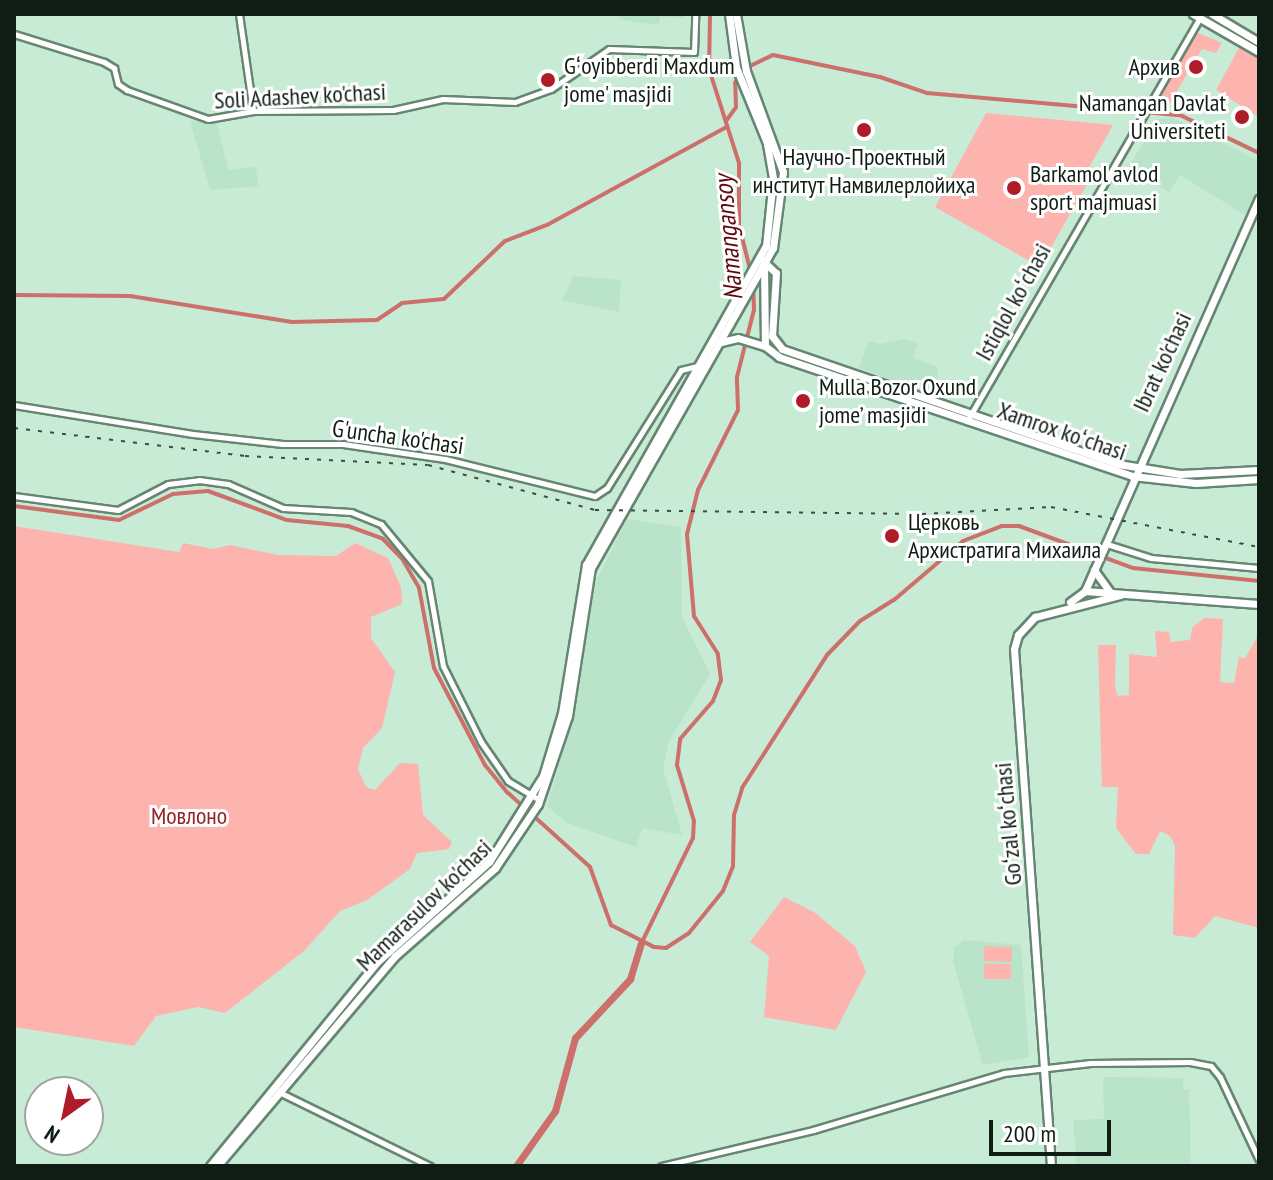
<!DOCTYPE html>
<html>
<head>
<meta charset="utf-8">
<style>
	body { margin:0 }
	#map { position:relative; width:1273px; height:1180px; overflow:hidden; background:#c8ebd5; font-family:"PT Sans Narrow",sans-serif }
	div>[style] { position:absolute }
	.built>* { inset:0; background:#b9e4c9 }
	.green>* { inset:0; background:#feb4ae; transform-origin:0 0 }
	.canal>* { height:4px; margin:-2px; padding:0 2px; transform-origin:2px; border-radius:2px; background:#cd706b }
	.river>* { height:7px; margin:-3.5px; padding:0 3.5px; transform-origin:3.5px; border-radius:3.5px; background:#cd706b }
	.roads { filter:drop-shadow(2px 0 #668672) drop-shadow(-2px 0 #668672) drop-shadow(0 2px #668672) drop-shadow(0 -2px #668672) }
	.minor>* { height:5px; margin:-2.5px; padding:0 2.5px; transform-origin:2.5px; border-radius:2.5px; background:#fff }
	.major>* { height:7px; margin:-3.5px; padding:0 3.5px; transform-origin:3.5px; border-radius:3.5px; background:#fff }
	.rail>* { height:2px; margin-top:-1px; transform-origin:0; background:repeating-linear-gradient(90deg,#3b4d42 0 4px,transparent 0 12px) }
	.dots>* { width:22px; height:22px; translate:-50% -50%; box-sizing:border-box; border:4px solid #fff; border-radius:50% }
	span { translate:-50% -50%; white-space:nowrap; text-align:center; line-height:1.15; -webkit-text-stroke:6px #fff; paint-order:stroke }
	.poi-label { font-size:24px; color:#101d15 }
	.left { translate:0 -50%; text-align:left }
	.right { translate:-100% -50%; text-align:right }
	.street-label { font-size:24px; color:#101d15 }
	.park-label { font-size:24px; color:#932226 }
	.water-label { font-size:26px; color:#600810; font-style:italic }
	.frame { position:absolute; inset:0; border:16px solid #101d15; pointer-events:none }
	.north { position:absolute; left:24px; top:1076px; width:80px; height:80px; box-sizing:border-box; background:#fff; border:2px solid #9fa5a1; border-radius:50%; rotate:213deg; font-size:22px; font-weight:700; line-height:32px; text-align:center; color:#101d15 }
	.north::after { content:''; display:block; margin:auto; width:28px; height:36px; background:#ae1c27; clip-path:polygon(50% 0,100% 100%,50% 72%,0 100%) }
	.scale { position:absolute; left:989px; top:1120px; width:122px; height:36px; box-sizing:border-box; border:4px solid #101d15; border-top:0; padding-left:10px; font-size:24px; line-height:28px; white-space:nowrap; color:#101d15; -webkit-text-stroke:6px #fff; paint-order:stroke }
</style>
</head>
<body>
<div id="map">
	<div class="built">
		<div style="clip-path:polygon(619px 14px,685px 14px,685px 18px,660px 17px,659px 24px,640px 23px,619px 19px)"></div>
		<div style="clip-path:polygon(1173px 118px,1259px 161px,1259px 186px,1245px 215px,1180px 175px,1169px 192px,1128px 168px,1158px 119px)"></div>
		<div style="clip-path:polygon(190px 121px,217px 122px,228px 170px,256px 167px,258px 186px,210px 190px)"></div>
		<div style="clip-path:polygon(573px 276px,621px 280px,619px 312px,562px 300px)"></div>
		<div style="clip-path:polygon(903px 339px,918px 343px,913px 358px,938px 367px,936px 389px,929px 393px,859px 368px,868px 341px,881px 344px)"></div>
		<div style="clip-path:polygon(627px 519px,681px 527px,682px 617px,710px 674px,669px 741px,663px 768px,682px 835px,642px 828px,636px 847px,567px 823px,547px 806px,572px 721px,592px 589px)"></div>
		<div style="clip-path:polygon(964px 940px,1021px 945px,1029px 1057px,983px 1065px,953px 961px,954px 948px)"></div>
		<div style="clip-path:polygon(1103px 1077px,1183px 1078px,1183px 1089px,1189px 1090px,1191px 1166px,1077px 1166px,1073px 1120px,1104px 1119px)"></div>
	</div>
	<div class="green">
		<div style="clip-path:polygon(1196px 32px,1222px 43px,1216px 53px,1202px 49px,1168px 106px,1156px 105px)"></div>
		<div style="clip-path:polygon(1240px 46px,1259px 57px,1259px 117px,1216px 90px)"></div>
		<div style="clip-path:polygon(986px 113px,1113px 125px,1086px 173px,1091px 177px,1040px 267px,935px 207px)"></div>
		<div style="clip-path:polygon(14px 526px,179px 552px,183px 543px,213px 549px,230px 545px,278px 555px,336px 556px,355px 543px,388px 558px,401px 587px,402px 604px,371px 617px,371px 638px,395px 672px,382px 728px,363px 748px,358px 769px,366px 787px,375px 790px,400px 763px,418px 764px,423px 815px,452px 842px,449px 849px,417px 853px,410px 869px,367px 900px,340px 911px,304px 951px,225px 1013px,198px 1007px,156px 1016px,134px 1046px,14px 1027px)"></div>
		<div style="clip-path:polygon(1204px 618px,1223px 619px,1220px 682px,1234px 683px,1239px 657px,1245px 658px,1259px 634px,1259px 928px,1215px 916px,1195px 938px,1173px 935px,1175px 846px,1170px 836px,1160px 831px,1149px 854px,1136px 854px,1116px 828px,1118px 787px,1102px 787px,1098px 645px,1116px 645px,1115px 687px,1118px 696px,1129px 695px,1129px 654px,1157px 657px,1155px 631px,1169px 632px,1171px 642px,1190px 640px,1192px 628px)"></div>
		<div style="clip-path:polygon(784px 897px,814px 912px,855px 946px,866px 972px,836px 1030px,764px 1017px,769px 956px,750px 942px)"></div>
		<div style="left:984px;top:946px;width:28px;height:15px;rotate:2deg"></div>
		<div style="left:984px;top:964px;width:27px;height:15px"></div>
	</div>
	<div class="canal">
		<div style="left:710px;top:14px;width:55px;rotate:91deg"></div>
		<div style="left:709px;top:69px;width:99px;rotate:72.3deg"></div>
		<div style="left:739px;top:163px;width:62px;rotate:90deg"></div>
		<div style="left:739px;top:225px;width:49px;rotate:76deg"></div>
		<div style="left:726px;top:121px;width:17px;rotate:-54deg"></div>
		<div style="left:736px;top:107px;width:24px;rotate:-92deg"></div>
		<div style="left:735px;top:83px;width:15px;rotate:-62deg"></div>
		<div style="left:742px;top:70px;width:34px;rotate:-26deg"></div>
		<div style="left:773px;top:55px;width:109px;rotate:11.6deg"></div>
		<div style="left:880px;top:77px;width:50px;rotate:18.8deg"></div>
		<div style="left:927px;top:93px;width:254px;rotate:5deg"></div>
		<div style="left:1180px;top:115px;width:88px;rotate:25.7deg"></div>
		<div style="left:14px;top:295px;width:116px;rotate:0.5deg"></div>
		<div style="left:130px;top:296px;width:164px;rotate:9.1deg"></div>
		<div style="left:292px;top:322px;width:85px;rotate:-1.3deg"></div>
		<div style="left:377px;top:320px;width:30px;rotate:-34deg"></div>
		<div style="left:402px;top:303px;width:42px;rotate:-5.4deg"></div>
		<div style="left:444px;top:299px;width:84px;rotate:-43.6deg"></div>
		<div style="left:505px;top:241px;width:45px;rotate:-20.9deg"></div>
		<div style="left:547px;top:225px;width:205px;rotate:-28.6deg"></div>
		<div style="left:14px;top:506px;width:106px;rotate:7.6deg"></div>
		<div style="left:119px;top:520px;width:60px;rotate:-25.7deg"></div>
		<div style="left:173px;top:494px;width:35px;rotate:-5deg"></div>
		<div style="left:208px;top:491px;width:84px;rotate:20.2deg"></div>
		<div style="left:287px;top:520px;width:61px;rotate:5.6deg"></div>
		<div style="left:348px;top:526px;width:37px;rotate:20deg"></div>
		<div style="left:383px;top:539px;width:29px;rotate:46deg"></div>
		<div style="left:403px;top:560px;width:32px;rotate:60deg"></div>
		<div style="left:419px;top:588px;width:81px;rotate:79.4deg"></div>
		<div style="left:434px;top:668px;width:110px;rotate:62.3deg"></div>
		<div style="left:485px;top:765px;width:35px;rotate:51deg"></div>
		<div style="left:507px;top:792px;width:112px;rotate:42.1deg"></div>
		<div style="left:590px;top:867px;width:62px;rotate:70.1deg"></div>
		<div style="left:611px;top:925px;width:48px;rotate:27.1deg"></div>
		<div style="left:654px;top:947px;width:12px;rotate:5deg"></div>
		<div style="left:666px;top:948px;width:27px;rotate:-33deg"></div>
		<div style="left:689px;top:933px;width:54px;rotate:-51deg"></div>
		<div style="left:723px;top:891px;width:27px;rotate:-68deg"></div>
		<div style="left:733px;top:866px;width:51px;rotate:-88.9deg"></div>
		<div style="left:734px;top:815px;width:28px;rotate:-73deg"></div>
		<div style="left:742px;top:788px;width:158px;rotate:-57.4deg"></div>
		<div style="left:827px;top:655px;width:47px;rotate:-45.9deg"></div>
		<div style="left:860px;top:621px;width:40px;rotate:-32deg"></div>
		<div style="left:894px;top:600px;width:91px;rotate:-40.5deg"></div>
		<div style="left:963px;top:541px;width:42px;rotate:-21deg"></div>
		<div style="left:1002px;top:526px;width:17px"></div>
		<div style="left:1019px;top:526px;width:121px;rotate:20.2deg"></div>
		<div style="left:1133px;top:568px;width:127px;rotate:5.9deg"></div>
		<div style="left:641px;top:944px;width:118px;rotate:-63.9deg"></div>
		<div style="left:693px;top:838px;width:17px;rotate:-87deg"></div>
		<div style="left:694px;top:821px;width:59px;rotate:-106.9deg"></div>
		<div style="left:677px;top:765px;width:26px;rotate:-83deg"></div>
		<div style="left:680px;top:739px;width:50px;rotate:-49deg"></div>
		<div style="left:713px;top:701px;width:22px;rotate:-69deg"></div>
		<div style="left:721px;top:680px;width:26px;rotate:-97deg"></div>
		<div style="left:718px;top:654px;width:45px;rotate:-122.3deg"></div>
		<div style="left:694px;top:616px;width:82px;rotate:-94.9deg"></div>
		<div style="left:687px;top:534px;width:45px;rotate:-76deg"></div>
		<div style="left:698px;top:490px;width:89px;rotate:-63.4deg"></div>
		<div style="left:738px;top:410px;width:33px;rotate:-92deg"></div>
		<div style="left:737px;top:377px;width:69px;rotate:-75.8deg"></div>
		<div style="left:754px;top:310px;width:24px;rotate:-92deg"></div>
	</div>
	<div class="river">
		<div style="left:516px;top:1166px;width:67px;rotate:-54.7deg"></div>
		<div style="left:555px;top:1111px;width:76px;rotate:-74.7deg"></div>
		<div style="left:575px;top:1038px;width:81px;rotate:-47deg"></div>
		<div style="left:630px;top:979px;width:37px;rotate:-73deg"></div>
	</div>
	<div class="roads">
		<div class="minor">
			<div style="left:239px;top:14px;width:98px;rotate:81.8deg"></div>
			<div style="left:14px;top:34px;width:94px;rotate:17.3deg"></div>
			<div style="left:104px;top:62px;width:12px;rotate:31deg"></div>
			<div style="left:114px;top:68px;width:16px;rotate:76deg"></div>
			<div style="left:118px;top:84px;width:11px;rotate:34deg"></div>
			<div style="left:127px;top:90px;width:86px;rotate:19.7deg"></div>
			<div style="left:208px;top:119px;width:46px;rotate:-10.1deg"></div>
			<div style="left:253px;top:111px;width:140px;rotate:-0.4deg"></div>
			<div style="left:393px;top:110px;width:51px;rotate:-12.4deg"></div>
			<div style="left:443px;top:99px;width:72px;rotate:2.4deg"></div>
			<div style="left:515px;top:102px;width:38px;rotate:-20deg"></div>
			<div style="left:551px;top:89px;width:70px;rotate:-34.6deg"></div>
			<div style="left:609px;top:49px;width:85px;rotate:2deg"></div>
			<div style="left:694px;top:52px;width:38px;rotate:-88deg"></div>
			<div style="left:14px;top:405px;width:181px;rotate:9.2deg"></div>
			<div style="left:193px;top:434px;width:90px;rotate:6.4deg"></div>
			<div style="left:282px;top:444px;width:61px"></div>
			<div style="left:343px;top:444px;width:103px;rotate:8.4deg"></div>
			<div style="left:445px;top:459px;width:154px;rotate:13.9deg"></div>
			<div style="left:595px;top:496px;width:14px;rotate:-34deg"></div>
			<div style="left:607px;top:488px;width:139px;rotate:-57.9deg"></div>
			<div style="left:681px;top:370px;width:21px;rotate:-14deg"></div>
			<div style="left:967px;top:421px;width:466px;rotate:-60deg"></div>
			<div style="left:14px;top:496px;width:105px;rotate:7.7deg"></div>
			<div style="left:118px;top:510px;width:56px;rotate:-27.5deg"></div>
			<div style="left:168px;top:484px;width:31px;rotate:-7deg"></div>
			<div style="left:199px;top:480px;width:29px;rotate:8deg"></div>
			<div style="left:228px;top:484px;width:60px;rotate:23.6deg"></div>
			<div style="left:283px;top:508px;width:68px;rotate:3.4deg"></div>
			<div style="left:351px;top:512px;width:32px;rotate:22deg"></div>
			<div style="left:381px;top:524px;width:74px;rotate:50.5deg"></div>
			<div style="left:428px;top:581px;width:86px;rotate:80deg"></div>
			<div style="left:443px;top:666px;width:85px;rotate:63.4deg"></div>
			<div style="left:481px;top:742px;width:47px;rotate:55.3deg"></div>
			<div style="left:508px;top:781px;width:37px;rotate:31deg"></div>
			<div style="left:1110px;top:545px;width:43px;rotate:17.6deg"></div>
			<div style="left:1151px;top:558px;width:108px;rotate:5.3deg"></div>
			<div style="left:279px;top:1092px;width:168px;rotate:26.1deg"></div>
			<div style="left:661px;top:1166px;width:156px;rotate:-13.3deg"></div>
			<div style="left:813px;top:1130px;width:199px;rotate:-16.6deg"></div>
			<div style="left:1004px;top:1073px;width:87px;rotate:-6.6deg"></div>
			<div style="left:1090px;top:1063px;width:100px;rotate:-0.6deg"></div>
			<div style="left:1190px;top:1062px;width:21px;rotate:11deg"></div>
			<div style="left:1211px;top:1066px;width:14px;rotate:51deg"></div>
			<div style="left:1220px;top:1077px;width:92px;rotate:64.8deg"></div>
		</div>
		<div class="major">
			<div style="left:1193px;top:14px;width:76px;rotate:29.9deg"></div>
			<div style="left:1212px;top:14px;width:55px;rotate:30.8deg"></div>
			<div style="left:762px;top:260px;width:19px;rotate:43deg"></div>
			<div style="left:776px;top:273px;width:63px;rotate:93.6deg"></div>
			<div style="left:772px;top:336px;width:16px;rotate:52deg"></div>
			<div style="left:782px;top:349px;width:355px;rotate:18.9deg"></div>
			<div style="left:1118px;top:464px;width:63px;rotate:9.2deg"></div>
			<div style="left:1180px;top:474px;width:79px;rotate:-2.9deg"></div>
			<div style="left:764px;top:264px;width:82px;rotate:89.3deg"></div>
			<div style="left:765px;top:346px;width:18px;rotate:38deg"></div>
			<div style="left:779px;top:357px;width:373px;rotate:18.6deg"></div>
			<div style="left:1132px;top:476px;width:64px;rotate:6.2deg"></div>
			<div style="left:1196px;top:483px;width:63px;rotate:-3.6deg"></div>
			<div style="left:721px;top:342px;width:17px;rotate:-13deg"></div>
			<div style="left:738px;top:338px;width:28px;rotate:17deg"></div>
			<div style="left:1094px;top:570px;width:29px;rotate:54deg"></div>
			<div style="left:1085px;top:591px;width:174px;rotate:4.3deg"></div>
			<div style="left:1070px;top:602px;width:19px;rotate:-36deg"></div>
			<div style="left:1085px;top:591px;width:429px;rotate:-66.1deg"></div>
			<div style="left:210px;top:1166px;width:264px;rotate:-50.7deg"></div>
			<div style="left:377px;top:962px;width:150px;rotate:-41.8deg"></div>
			<div style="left:489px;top:862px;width:102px;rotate:-57.9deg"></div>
			<div style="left:543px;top:776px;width:66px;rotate:-73.2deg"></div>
			<div style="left:562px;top:713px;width:150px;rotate:-80.8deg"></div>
			<div style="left:586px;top:565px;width:366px;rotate:-60.6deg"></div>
			<div style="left:766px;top:246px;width:68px;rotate:-84.1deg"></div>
			<div style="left:773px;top:178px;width:36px;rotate:-100deg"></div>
			<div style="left:767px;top:143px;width:82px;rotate:-112.2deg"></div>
			<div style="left:736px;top:67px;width:53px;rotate:-97.5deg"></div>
			<div style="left:217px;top:1166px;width:275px;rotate:-49.7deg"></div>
			<div style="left:395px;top:956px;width:133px;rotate:-41.3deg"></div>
			<div style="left:495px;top:868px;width:77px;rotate:-56.1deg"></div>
			<div style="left:538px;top:804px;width:93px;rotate:-71.2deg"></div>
			<div style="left:568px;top:716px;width:150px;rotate:-81.2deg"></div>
			<div style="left:591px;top:568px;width:368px;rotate:-60.4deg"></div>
			<div style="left:773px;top:248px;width:77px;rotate:-82.5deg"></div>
			<div style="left:783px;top:172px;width:108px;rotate:-110.1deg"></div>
			<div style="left:746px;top:71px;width:58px;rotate:-100deg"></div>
			<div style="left:1051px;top:1166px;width:518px;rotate:-94.09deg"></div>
			<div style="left:1014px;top:649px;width:15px;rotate:-74deg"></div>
			<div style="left:1018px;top:635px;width:25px;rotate:-47deg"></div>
			<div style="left:1035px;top:617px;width:88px;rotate:-14.5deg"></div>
		</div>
	</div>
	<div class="rail">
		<div style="left:14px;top:428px;width:233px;rotate:6.9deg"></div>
		<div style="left:245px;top:456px;width:183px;rotate:2.8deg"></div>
		<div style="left:428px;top:465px;width:173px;rotate:15.1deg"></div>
		<div style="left:595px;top:510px;width:327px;rotate:0.7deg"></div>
		<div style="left:922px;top:514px;width:129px;rotate:-3.1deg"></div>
		<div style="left:1051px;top:507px;width:212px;rotate:10.9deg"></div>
	</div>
	<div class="dots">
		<div style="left:1196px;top:67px;background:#ae1c27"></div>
		<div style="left:548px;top:80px;background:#ae1c27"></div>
		<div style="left:1242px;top:117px;background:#ae1c27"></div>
		<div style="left:864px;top:130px;background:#ae1c27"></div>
		<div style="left:1014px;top:188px;background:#ae1c27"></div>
		<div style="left:803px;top:401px;background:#ae1c27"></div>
		<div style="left:892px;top:536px;background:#ae1c27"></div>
	</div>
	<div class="poi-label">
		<span class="left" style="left:564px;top:80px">Gʻoyibberdi Maxdum<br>jome' masjidi</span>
		<span class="right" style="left:1180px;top:67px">Архив</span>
		<span class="right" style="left:1226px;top:117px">Namangan Davlat<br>Universiteti</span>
		<span style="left:864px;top:171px">Научно-Проектный<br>институт Намвилерлойиҳа</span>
		<span class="left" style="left:1030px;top:188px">Barkamol avlod<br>sport majmuasi</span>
		<span class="left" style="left:819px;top:401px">Mulla Bozor Oxund<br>jome’ masjidi</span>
		<span class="left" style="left:908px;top:536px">Церковь<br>Архистратига Михаила</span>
	</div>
	<div class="street-label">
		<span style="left:300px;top:96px;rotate:-3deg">Soli Adashev ko'chasi</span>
		<span style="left:1013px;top:302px;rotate:-61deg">Istiqlol koʻchasi</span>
		<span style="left:1162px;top:362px;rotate:-65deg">Ibrat ko'chasi</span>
		<span style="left:1062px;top:431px;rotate:19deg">Xamrox koʻchasi</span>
		<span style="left:398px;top:437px;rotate:8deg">G'uncha ko'chasi</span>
		<span style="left:1008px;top:824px;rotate:-95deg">Goʻzal koʻchasi</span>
		<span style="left:424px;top:905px;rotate:-44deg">Mamarasulov ko'chasi</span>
	</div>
	<div class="park-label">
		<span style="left:189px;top:816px">Мовлоно</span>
	</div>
	<div class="water-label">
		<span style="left:728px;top:238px;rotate:-95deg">Namangansoy</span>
	</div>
	<div class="frame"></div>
	<div class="north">N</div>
	<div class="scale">200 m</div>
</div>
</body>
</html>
